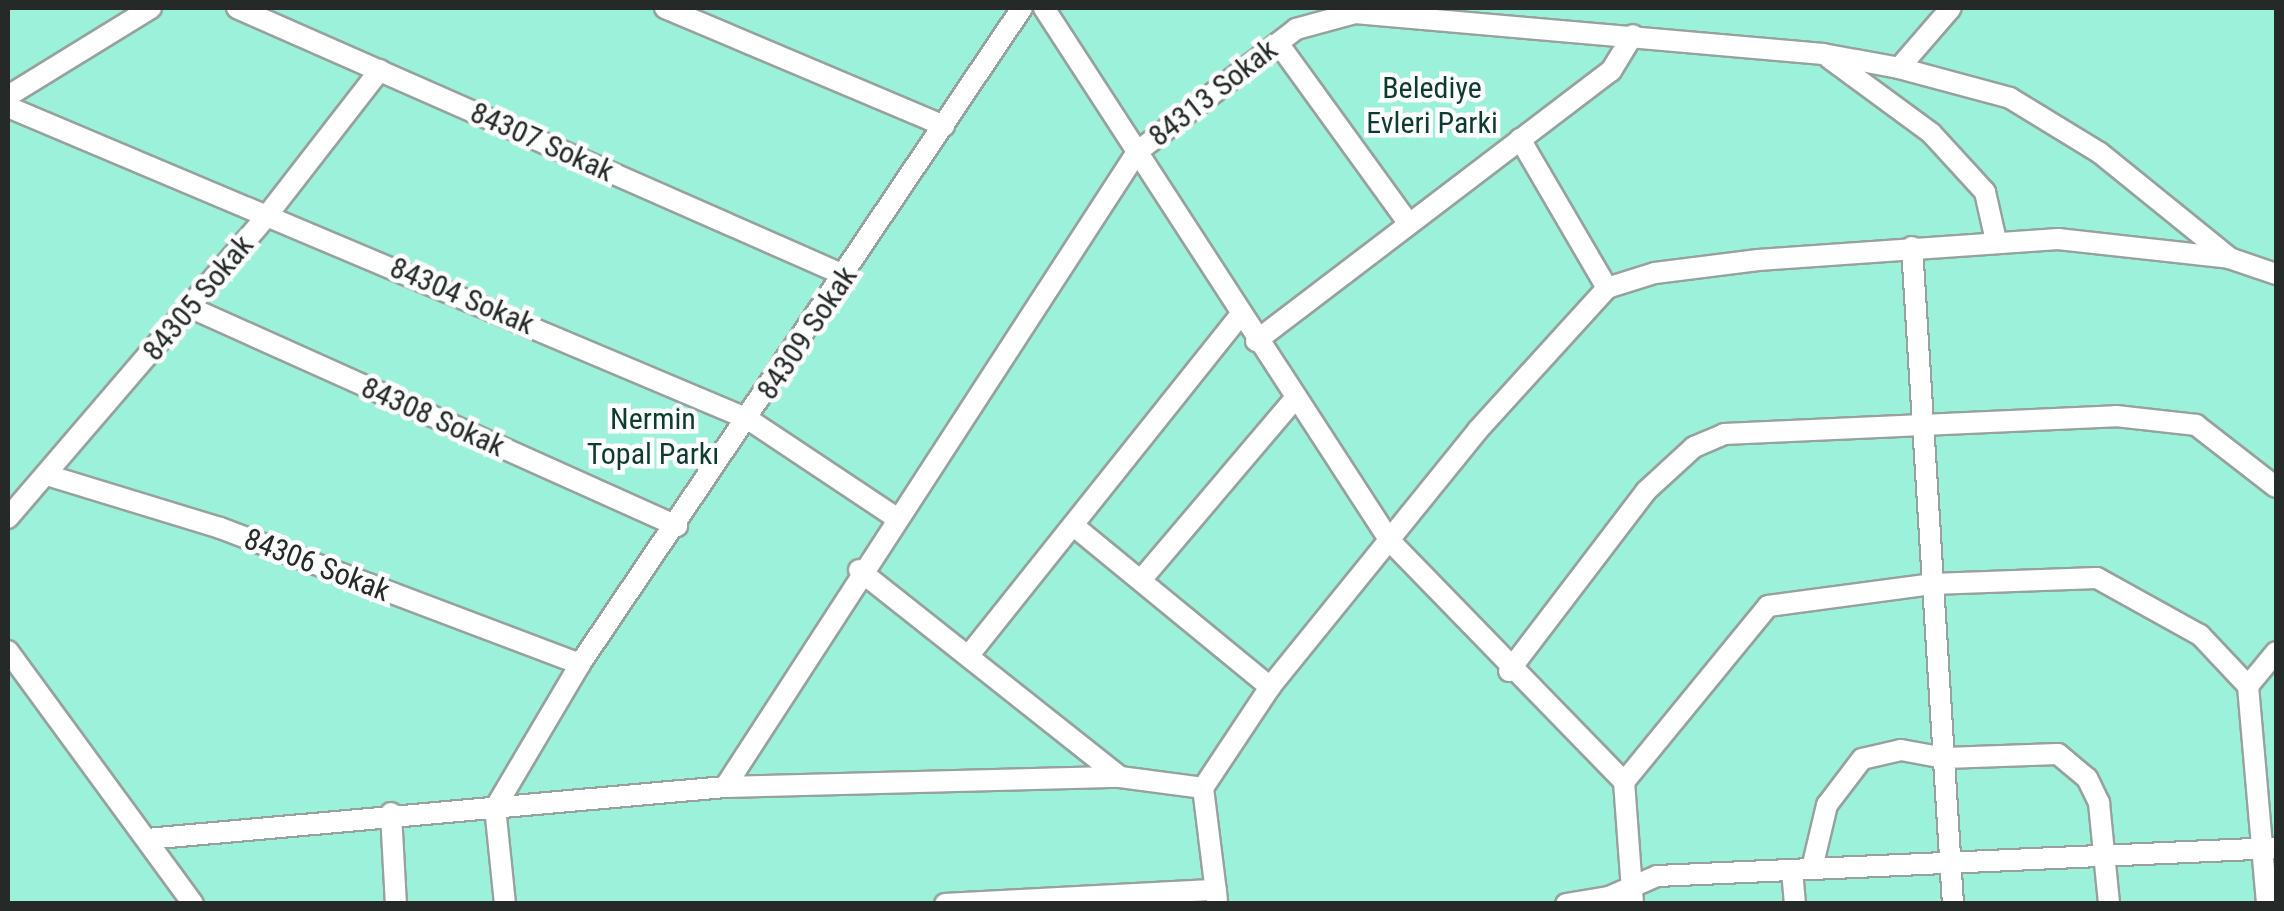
<!DOCTYPE html>
<html>
<head>
<meta charset="utf-8">
<style>
	body { margin:0 }
	#map { position:relative; width:2284px; height:911px; overflow:hidden; background:#e9f4f1; font-family:"Roboto Condensed",sans-serif }
	div>[style] { position:absolute }
	.green>* { inset:0; background:#9bf1d9; transform-origin:0 0 }
	.roads { filter:drop-shadow(2px 0 #97a19e) drop-shadow(-2px 0 #97a19e) drop-shadow(0 2px #97a19e) drop-shadow(0 -2px #97a19e) }
	.minor>* { height:20px; margin:-10px; padding:0 10px; transform-origin:10px; border-radius:10px; background:#fff }
	span { translate:-50% -50%; white-space:nowrap; text-align:center; line-height:1.15; -webkit-text-stroke:9px #fdfffe; paint-order:stroke }
	.park-label { font-size:30px; color:#0e3b31 }
	.street-label { font-size:30px; color:#252928 }
	.frame { position:absolute; inset:0; border:10px solid #252928; pointer-events:none }
</style>
</head>
<body>
<div id="map">
	<div class="green">
		<div style="left:8px;top:8px;width:2268px;height:895px"></div>
	</div>
	<div class="roads">
		<div class="minor">
			<div style="left:237px;top:8px;width:665px;rotate:23.75deg"></div>
			<div style="left:665px;top:8px;width:303px;rotate:22.9deg"></div>
			<div style="left:1044px;top:8px;width:635px;rotate:57.01deg"></div>
			<div style="left:1390px;top:541px;width:336px;rotate:45.8deg"></div>
			<div style="left:1278px;top:43px;width:223px;rotate:54.1deg"></div>
			<div style="left:1829px;top:58px;width:127px;rotate:36.3deg"></div>
			<div style="left:1931px;top:133px;width:80px;rotate:47.5deg"></div>
			<div style="left:1985px;top:192px;width:50px;rotate:77.3deg"></div>
			<div style="left:1899px;top:68px;width:115px;rotate:15.1deg"></div>
			<div style="left:2010px;top:98px;width:105px;rotate:31.4deg"></div>
			<div style="left:2100px;top:153px;width:164px;rotate:39deg"></div>
			<div style="left:8px;top:96px;width:168px;rotate:-31.6deg"></div>
			<div style="left:8px;top:107px;width:803px;rotate:22.86deg"></div>
			<div style="left:748px;top:419px;width:180px;rotate:33.7deg"></div>
			<div style="left:1520px;top:139px;width:173px;rotate:59.7deg"></div>
			<div style="left:1912px;top:247px;width:658px;rotate:86.43deg"></div>
			<div style="left:189px;top:307px;width:535px;rotate:24.17deg"></div>
			<div style="left:1256px;top:341px;width:446px;rotate:-37.3deg"></div>
			<div style="left:1611px;top:71px;width:42px;rotate:-58.6deg"></div>
			<div style="left:50px;top:476px;width:178px;rotate:17deg"></div>
			<div style="left:220px;top:528px;width:385px;rotate:20.7deg"></div>
			<div style="left:8px;top:518px;width:401px;rotate:-49.4deg"></div>
			<div style="left:269px;top:213px;width:181px;rotate:-52.2deg"></div>
			<div style="left:1074px;top:526px;width:254px;rotate:39.4deg"></div>
			<div style="left:859px;top:570px;width:333px;rotate:38.4deg"></div>
			<div style="left:1141px;top:580px;width:240px;rotate:-49.7deg"></div>
			<div style="left:8px;top:651px;width:313px;rotate:53.8deg"></div>
			<div style="left:969px;top:655px;width:435px;rotate:-51.4deg"></div>
			<div style="left:1509px;top:671px;width:226px;rotate:-52.7deg"></div>
			<div style="left:1646px;top:491px;width:65px;rotate:-42.5deg"></div>
			<div style="left:1694px;top:447px;width:33px;rotate:-23deg"></div>
			<div style="left:1724px;top:434px;width:392px;rotate:-2.6deg"></div>
			<div style="left:2116px;top:416px;width:81px;rotate:6.4deg"></div>
			<div style="left:2196px;top:425px;width:101px;rotate:37.8deg"></div>
			<div style="left:2248px;top:686px;width:44px;rotate:-50.5deg"></div>
			<div style="left:725px;top:787px;width:757px;rotate:-57.02deg"></div>
			<div style="left:1137px;top:152px;width:201px;rotate:-37.7deg"></div>
			<div style="left:1296px;top:29px;width:61px;rotate:-15.2deg"></div>
			<div style="left:1355px;top:13px;width:470px;rotate:5deg"></div>
			<div style="left:1823px;top:54px;width:77px;rotate:10.4deg"></div>
			<div style="left:1899px;top:68px;width:79px;rotate:-49.1deg"></div>
			<div style="left:1203px;top:788px;width:113px;rotate:82.9deg"></div>
			<div style="left:391px;top:813px;width:91px;rotate:86.9deg"></div>
			<div style="left:147px;top:839px;width:580px;rotate:-5.14deg"></div>
			<div style="left:725px;top:787px;width:395px;rotate:-1.5deg"></div>
			<div style="left:1120px;top:777px;width:84px;rotate:7.5deg"></div>
			<div style="left:1203px;top:788px;width:121px;rotate:-56.4deg"></div>
			<div style="left:1270px;top:687px;width:329px;rotate:-51deg"></div>
			<div style="left:1477px;top:431px;width:193px;rotate:-47.7deg"></div>
			<div style="left:1607px;top:288px;width:50px;rotate:-17.4deg"></div>
			<div style="left:1655px;top:273px;width:104px;rotate:-7.2deg"></div>
			<div style="left:1758px;top:260px;width:301px;rotate:-4deg"></div>
			<div style="left:2058px;top:239px;width:172px;rotate:6.3deg"></div>
			<div style="left:2229px;top:258px;width:50px;rotate:18.8deg"></div>
			<div style="left:1812px;top:868px;width:65px;rotate:-76.6deg"></div>
			<div style="left:1827px;top:805px;width:58px;rotate:-52.7deg"></div>
			<div style="left:1862px;top:759px;width:40px;rotate:-13deg"></div>
			<div style="left:1901px;top:750px;width:45px;rotate:10.3deg"></div>
			<div style="left:1945px;top:758px;width:113px;rotate:-2deg"></div>
			<div style="left:2058px;top:754px;width:38px;rotate:40deg"></div>
			<div style="left:2087px;top:778px;width:28px;rotate:64deg"></div>
			<div style="left:2099px;top:803px;width:101px;rotate:84.3deg"></div>
			<div style="left:1792px;top:870px;width:34px;rotate:85deg"></div>
			<div style="left:505px;top:904px;width:97px;rotate:-95.9deg"></div>
			<div style="left:495px;top:808px;width:167px;rotate:-59.4deg"></div>
			<div style="left:580px;top:664px;width:791px;rotate:-56.03deg"></div>
			<div style="left:945px;top:904px;width:271px;rotate:-3deg"></div>
			<div style="left:1566px;top:904px;width:44px;rotate:-9.2deg"></div>
			<div style="left:1609px;top:897px;width:52px;rotate:-23.6deg"></div>
			<div style="left:1657px;top:876px;width:620px;rotate:-2.59deg"></div>
			<div style="left:1633px;top:904px;width:122px;rotate:-94.2deg"></div>
			<div style="left:1624px;top:782px;width:227px;rotate:-50.7deg"></div>
			<div style="left:1768px;top:606px;width:165px;rotate:-7.6deg"></div>
			<div style="left:1932px;top:584px;width:165px;rotate:-2.1deg"></div>
			<div style="left:2097px;top:578px;width:118px;rotate:29deg"></div>
			<div style="left:2200px;top:635px;width:70px;rotate:46.7deg"></div>
			<div style="left:2248px;top:686px;width:219px;rotate:85deg"></div>
		</div>
	</div>
	<div class="park-label">
		<span style="left:1432px;top:105px">Belediye<br>Evleri Parki</span>
		<span style="left:653px;top:436px">Nermin<br>Topal Parkı</span>
	</div>
	<div class="street-label">
		<span style="left:1213px;top:93px;rotate:-38deg">84313 Sokak</span>
		<span style="left:542px;top:142px;rotate:24deg">84307 Sokak</span>
		<span style="left:462px;top:296px;rotate:23deg">84304 Sokak</span>
		<span style="left:198px;top:298px;rotate:-50deg">84305 Sokak</span>
		<span style="left:807px;top:333px;rotate:-56deg">84309 Sokak</span>
		<span style="left:433px;top:417px;rotate:24deg">84308 Sokak</span>
		<span style="left:317px;top:565px;rotate:21deg">84306 Sokak</span>
	</div>
	<div class="frame"></div>
</div>
</body>
</html>
